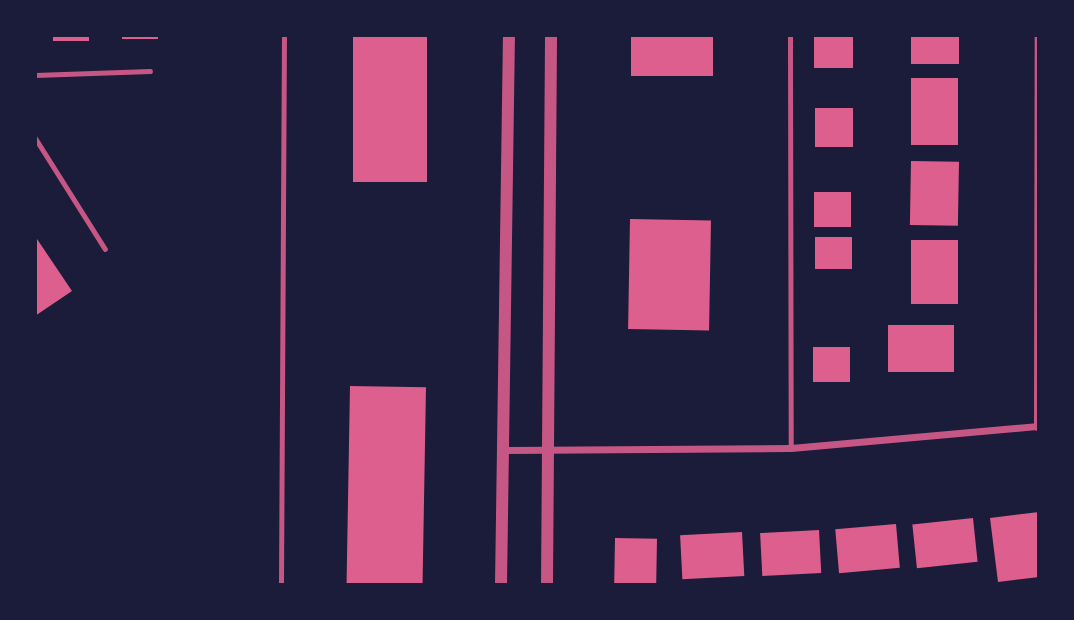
<!DOCTYPE html>
<html>
<head>
<meta charset="utf-8">
<style>
	body { margin:0 }
	#map { position:relative; width:1074px; height:620px; overflow:hidden; background:#1b1b3a; font-family:Literata,serif }
	div>[style] { position:absolute }
	.building>* { inset:0; background:#dd5f8e; transform-origin:0 0 }
	.service>* { height:5px; margin:-2.5px; padding:0 2.5px; transform-origin:2.5px; border-radius:2.5px; background:#c65784 }
	.minor>* { height:7px; margin:-3.5px; padding:0 3.5px; transform-origin:3.5px; border-radius:3.5px; background:#c65784 }
	.tertiary>* { height:12px; margin:-6px; padding:0 6px; transform-origin:6px; border-radius:6px; background:#c65784 }
	span { translate:-50% -50%; white-space:nowrap; text-align:center; line-height:1.15; -webkit-text-stroke:5px #1b1b3a; paint-order:stroke }
	.frame { position:absolute; inset:0; border:37px solid #1b1b3a; pointer-events:none }
</style>
</head>
<body>
<div id="map">
	<div class="building">
		<div style="left:53px;top:35px;width:36px;height:6px"></div>
		<div style="left:122px;top:35px;width:36px;height:4px"></div>
		<div style="left:353px;top:35px;width:74px;height:147px"></div>
		<div style="left:631px;top:35px;width:82px;height:41px"></div>
		<div style="left:814px;top:35px;width:39px;height:33px"></div>
		<div style="left:911px;top:35px;width:48px;height:29px"></div>
		<div style="left:911px;top:78px;width:47px;height:67px"></div>
		<div style="left:815px;top:108px;width:38px;height:39px"></div>
		<div style="left:911px;top:161px;width:48px;height:64px;rotate:1deg"></div>
		<div style="left:814px;top:192px;width:37px;height:35px"></div>
		<div style="left:630px;top:219px;width:81px;height:110px;rotate:1deg"></div>
		<div style="clip-path:polygon(35px 236px,72px 291px,35px 316px)"></div>
		<div style="left:815px;top:237px;width:37px;height:32px"></div>
		<div style="left:911px;top:240px;width:47px;height:64px"></div>
		<div style="left:888px;top:325px;width:66px;height:47px"></div>
		<div style="left:813px;top:347px;width:37px;height:35px"></div>
		<div style="left:350px;top:386px;width:76px;height:199px;rotate:1deg"></div>
		<div style="clip-path:polygon(1039px 512px,1039px 577px,998px 582px,990px 518px)"></div>
		<div style="left:973px;top:518px;width:44px;height:61px;rotate:84deg"></div>
		<div style="left:896px;top:524px;width:44px;height:61px;rotate:85deg"></div>
		<div style="left:819px;top:530px;width:43px;height:59px;rotate:87deg"></div>
		<div style="left:742px;top:532px;width:44px;height:62px;rotate:87deg"></div>
		<div style="left:615px;top:538px;width:42px;height:47px;rotate:1deg"></div>
	</div>
	<div class="service">
		<div style="left:790px;top:35px;width:413px;rotate:89.9deg"></div>
		<div style="left:35px;top:75px;width:115px;rotate:-2deg"></div>
		<div style="left:35px;top:138px;width:131px;rotate:57.8deg"></div>
		<div style="left:281px;top:585px;width:550px;rotate:-89.69deg"></div>
	</div>
	<div class="minor">
		<div style="left:1037px;top:427px;width:392px;rotate:-89.9deg"></div>
		<div style="left:503px;top:450px;width:288px;rotate:-0.4deg"></div>
		<div style="left:791px;top:448px;width:249px;rotate:-5.1deg"></div>
	</div>
	<div class="tertiary">
		<div style="left:501px;top:585px;width:550px;rotate:-89.17deg"></div>
		<div style="left:547px;top:585px;width:550px;rotate:-89.58deg"></div>
	</div>
	<div class="frame"></div>
</div>
</body>
</html>
